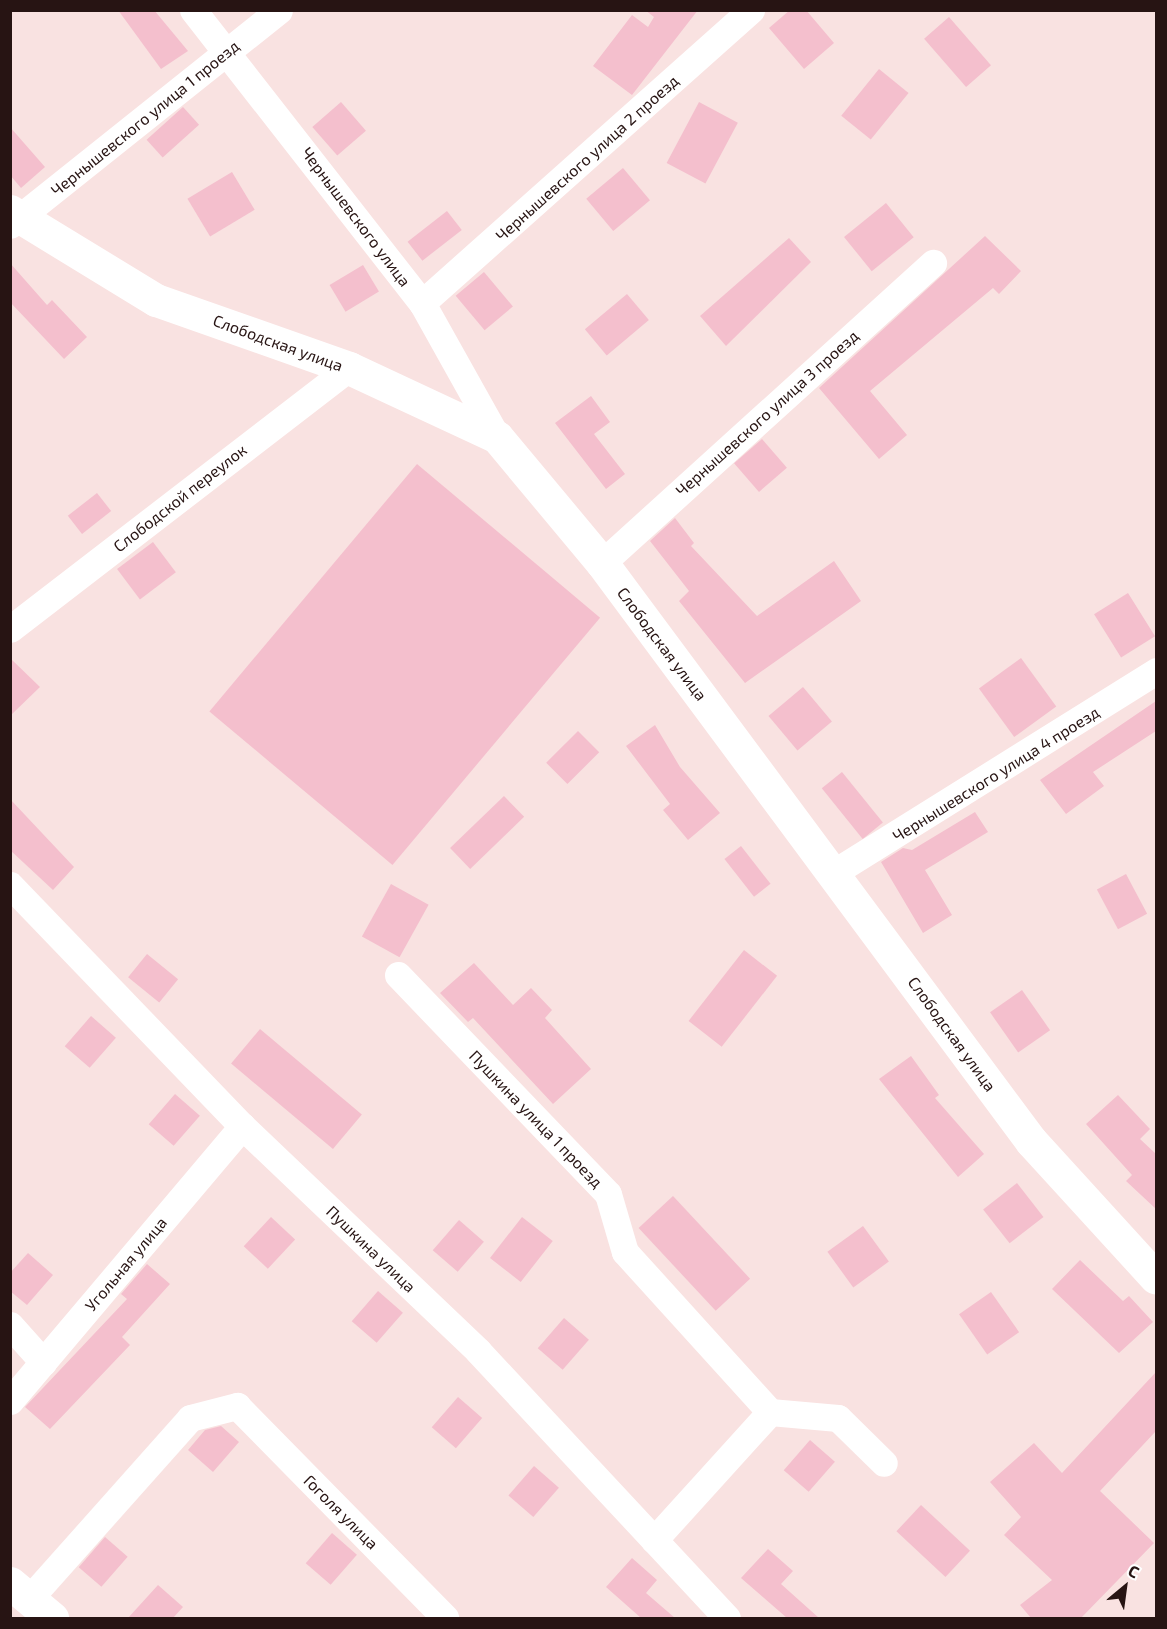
<!DOCTYPE html>
<html>
<head>
<meta charset="utf-8">
<style>
	body { margin:0 }
	#map { position:relative; width:1167px; height:1629px; overflow:hidden; background:#f9e2e1; font-family:"Exo 2",sans-serif }
	div>[style] { position:absolute }
	.building>* { inset:0; background:#f4bfcd; transform-origin:0 0 }
	.minor>* { height:27px; margin:-13.5px; padding:0 13.5px; transform-origin:13.5px; border-radius:13.5px; background:#fff }
	.tertiary>* { height:33px; margin:-16.5px; padding:0 16.5px; transform-origin:16.5px; border-radius:16.5px; background:#fff }
	span { translate:-50% -50%; white-space:nowrap; text-align:center; line-height:1.15; -webkit-text-stroke:4.5px #fff; paint-order:stroke }
	.street-label { font-size:16px; color:#271413 }
	.frame { position:absolute; inset:0; border:12px solid #271413; pointer-events:none }
	.north { position:absolute; left:1095px; top:1557px; width:60px; height:60px; -webkit-text-stroke:4px #fff; paint-order:stroke; rotate:29deg; font-size:16px; font-weight:700; line-height:24px; text-align:center; color:#271413 }
	.north::after { content:''; display:block; margin:auto; width:21px; height:27px; background:#271413; clip-path:polygon(50% 0,100% 100%,50% 72%,0 100%) }
</style>
</head>
<body>
<div id="map">
	<div class="building">
		<div style="clip-path:polygon(118px 10px,154px 10px,188px 51px,161px 69px)"></div>
		<div style="clip-path:polygon(645px 10px,698px 10px,632px 95px,593px 66px,632px 15px,648px 27px,654px 17px)"></div>
		<div style="clip-path:polygon(790px 10px,806px 10px,834px 43px,804px 69px,769px 28px)"></div>
		<div style="left:949px;top:17px;width:64px;height:33px;rotate:49deg"></div>
		<div style="left:879px;top:69px;width:38px;height:60px;rotate:39deg"></div>
		<div style="left:341px;top:102px;width:38px;height:38px;rotate:49deg"></div>
		<div style="left:699px;top:102px;width:44px;height:69px;rotate:28deg"></div>
		<div style="left:183px;top:107px;width:24px;height:49px;rotate:48deg"></div>
		<div style="clip-path:polygon(10px 127px,45px 167px,21px 188px,10px 175px)"></div>
		<div style="left:623px;top:168px;width:42px;height:48px;rotate:50deg"></div>
		<div style="left:232px;top:172px;width:44px;height:52px;rotate:59deg"></div>
		<div style="left:886px;top:203px;width:44px;height:54px;rotate:51deg"></div>
		<div style="left:447px;top:211px;width:24px;height:50px;rotate:52deg"></div>
		<div style="clip-path:polygon(985px 236px,1021px 271px,999px 294px,993px 288px,870px 391px,907px 435px,879px 459px,819px 388px)"></div>
		<div style="clip-path:polygon(789px 238px,811px 262px,726px 346px,700px 316px)"></div>
		<div style="clip-path:polygon(10px 263px,47px 305px,52px 300px,87px 337px,64px 359px,10px 302px)"></div>
		<div style="left:363px;top:265px;width:31px;height:39px;rotate:59deg"></div>
		<div style="left:484px;top:272px;width:45px;height:37px;rotate:50deg"></div>
		<div style="left:627px;top:294px;width:34px;height:55px;rotate:50deg"></div>
		<div style="clip-path:polygon(591px 396px,610px 422px,594px 434px,625px 474px,606px 489px,555px 423px)"></div>
		<div style="left:762px;top:439px;width:38px;height:37px;rotate:49deg"></div>
		<div style="left:417px;top:464px;width:239px;height:323px;rotate:40deg"></div>
		<div style="left:97px;top:493px;width:23px;height:37px;rotate:52deg"></div>
		<div style="clip-path:polygon(675px 518px,694px 543px,691px 546px,757px 616px,834px 561px,861px 601px,745px 683px,679px 601px,689px 591px,650px 541px)"></div>
		<div style="left:153px;top:542px;width:38px;height:45px;rotate:53deg"></div>
		<div style="left:1128px;top:593px;width:51px;height:40px;rotate:58deg"></div>
		<div style="clip-path:polygon(10px 658px,40px 687px,10px 716px)"></div>
		<div style="left:1021px;top:658px;width:60px;height:52px;rotate:54deg"></div>
		<div style="left:803px;top:687px;width:45px;height:45px;rotate:50deg"></div>
		<div style="clip-path:polygon(1156px 701px,1156px 731px,1093px 772px,1104px 786px,1066px 814px,1040px 780px)"></div>
		<div style="clip-path:polygon(655px 725px,680px 767px,720px 813px,688px 840px,663px 810px,670px 804px,626px 746px)"></div>
		<div style="left:578px;top:731px;width:30px;height:45px;rotate:45deg"></div>
		<div style="left:842px;top:772px;width:65px;height:26px;rotate:51deg"></div>
		<div style="left:504px;top:796px;width:29px;height:75px;rotate:46deg"></div>
		<div style="clip-path:polygon(10px 799px,74px 867px,53px 890px,10px 850px)"></div>
		<div style="clip-path:polygon(975px 812px,988px 832px,925px 870px,952px 915px,923px 933px,881px 862px,903px 848px,912px 850px)"></div>
		<div style="left:741px;top:846px;width:48px;height:21px;rotate:52deg"></div>
		<div style="left:1126px;top:874px;width:45px;height:33px;rotate:62deg"></div>
		<div style="left:391px;top:884px;width:43px;height:60px;rotate:29deg"></div>
		<div style="left:744px;top:950px;width:42px;height:90px;rotate:38deg"></div>
		<div style="left:147px;top:954px;width:40px;height:30px;rotate:39deg"></div>
		<div style="clip-path:polygon(474px 963px,513px 1005px,531px 988px,552px 1010px,545px 1018px,591px 1069px,553px 1104px,473px 1018px,468px 1022px,440px 993px)"></div>
		<div style="left:1022px;top:990px;width:49px;height:39px;rotate:55deg"></div>
		<div style="left:91px;top:1016px;width:33px;height:40px;rotate:41deg"></div>
		<div style="left:260px;top:1029px;width:133px;height:45px;rotate:40deg"></div>
		<div style="clip-path:polygon(911px 1056px,939px 1095px,935px 1098px,984px 1154px,958px 1177px,879px 1079px)"></div>
		<div style="left:175px;top:1094px;width:33px;height:40px;rotate:41deg"></div>
		<div style="clip-path:polygon(1118px 1095px,1150px 1129px,1140px 1139px,1156px 1154px,1156px 1209px,1126px 1181px,1132px 1175px,1086px 1124px)"></div>
		<div style="left:1017px;top:1183px;width:43px;height:43px;rotate:52deg"></div>
		<div style="left:673px;top:1196px;width:113px;height:47px;rotate:47deg"></div>
		<div style="left:271px;top:1217px;width:33px;height:40px;rotate:43deg"></div>
		<div style="left:522px;top:1217px;width:39px;height:52px;rotate:38deg"></div>
		<div style="left:459px;top:1220px;width:33px;height:40px;rotate:41deg"></div>
		<div style="left:863px;top:1226px;width:44px;height:44px;rotate:54deg"></div>
		<div style="clip-path:polygon(28px 1253px,53px 1275px,27px 1305px,10px 1291px,10px 1273px)"></div>
		<div style="clip-path:polygon(1080px 1260px,1123px 1301px,1129px 1296px,1153px 1322px,1119px 1353px,1052px 1289px)"></div>
		<div style="clip-path:polygon(147px 1264px,170px 1284px,122px 1337px,130px 1345px,50px 1429px,25px 1407px,127px 1299px,121px 1294px)"></div>
		<div style="left:378px;top:1291px;width:33px;height:40px;rotate:41deg"></div>
		<div style="left:991px;top:1292px;width:49px;height:39px;rotate:55deg"></div>
		<div style="left:564px;top:1318px;width:33px;height:40px;rotate:41deg"></div>
		<div style="clip-path:polygon(1156px 1372px,1156px 1431px,1100px 1491px,1154px 1543px,1081px 1618px,1031px 1618px,1020px 1605px,1052px 1580px,1004px 1535px,1021px 1517px,990px 1482px,1034px 1443px,1062px 1473px)"></div>
		<div style="left:458px;top:1397px;width:32px;height:40px;rotate:41deg"></div>
		<div style="clip-path:polygon(221px 1426px,239px 1442px,213px 1472px,188px 1450px,205px 1430px)"></div>
		<div style="left:810px;top:1440px;width:33px;height:40px;rotate:41deg"></div>
		<div style="left:534px;top:1466px;width:33px;height:39px;rotate:41deg"></div>
		<div style="left:921px;top:1505px;width:67px;height:36px;rotate:43deg"></div>
		<div style="left:332px;top:1533px;width:33px;height:40px;rotate:41deg"></div>
		<div style="left:105px;top:1537px;width:30px;height:40px;rotate:41deg"></div>
		<div style="clip-path:polygon(768px 1549px,793px 1571px,781px 1584px,819px 1618px,787px 1618px,741px 1578px)"></div>
		<div style="clip-path:polygon(632px 1558px,657px 1580px,646px 1593px,675px 1618px,641px 1618px,606px 1587px)"></div>
		<div style="clip-path:polygon(158px 1585px,183px 1607px,173px 1618px,128px 1618px)"></div>
	</div>
	<div class="minor">
		<div style="left:193px;top:10px;width:372px;rotate:52deg"></div>
		<div style="left:422px;top:303px;width:154px;rotate:60.8deg"></div>
		<div style="left:10px;top:225px;width:344px;rotate:-38.6deg"></div>
		<div style="left:422px;top:303px;width:441px;rotate:-41.7deg"></div>
		<div style="left:602px;top:563px;width:447px;rotate:-42.2deg"></div>
		<div style="left:10px;top:629px;width:428px;rotate:-37.6deg"></div>
		<div style="left:833px;top:873px;width:381px;rotate:-32deg"></div>
		<div style="left:10px;top:885px;width:335px;rotate:46.1deg"></div>
		<div style="left:242px;top:1126px;width:326px;rotate:43.6deg"></div>
		<div style="left:478px;top:1351px;width:365px;rotate:47deg"></div>
		<div style="left:398px;top:975px;width:303px;rotate:46.2deg"></div>
		<div style="left:608px;top:1194px;width:60px;rotate:73.7deg"></div>
		<div style="left:625px;top:1252px;width:216px;rotate:47.8deg"></div>
		<div style="left:770px;top:1412px;width:68px;rotate:5deg"></div>
		<div style="left:838px;top:1418px;width:64px;rotate:44.4deg"></div>
		<div style="left:10px;top:1325px;width:50px;rotate:48.3deg"></div>
		<div style="left:10px;top:1401px;width:360px;rotate:-49.8deg"></div>
		<div style="left:654px;top:1540px;width:173px;rotate:-47.8deg"></div>
		<div style="left:29px;top:1599px;width:242px;rotate:-48.3deg"></div>
		<div style="left:190px;top:1418px;width:49px;rotate:-14.3deg"></div>
		<div style="left:237px;top:1406px;width:297px;rotate:45.5deg"></div>
	</div>
	<div class="tertiary">
		<div style="left:10px;top:211px;width:171px;rotate:31.4deg"></div>
		<div style="left:156px;top:300px;width:205px;rotate:19.4deg"></div>
		<div style="left:349px;top:368px;width:163px;rotate:25deg"></div>
		<div style="left:497px;top:437px;width:164px;rotate:50.2deg"></div>
		<div style="left:602px;top:563px;width:720px;rotate:53.42deg"></div>
		<div style="left:1031px;top:1141px;width:185px;rotate:47.6deg"></div>
		<div style="left:10px;top:1583px;width:55px;rotate:39.8deg"></div>
	</div>
	<div class="street-label">
		<span style="left:145px;top:118px;rotate:-39deg">Чернышевского улица 1 проезд</span>
		<span style="left:587px;top:158px;rotate:-42deg">Чернышевского улица 2 проезд</span>
		<span style="left:356px;top:217px;rotate:53deg">Чернышевского улица</span>
		<span style="left:278px;top:343px;rotate:20deg">Слободская улица</span>
		<span style="left:767px;top:413px;rotate:-42deg">Чернышевского улица 3 проезд</span>
		<span style="left:180px;top:498px;rotate:-38deg">Слободской переулок</span>
		<span style="left:662px;top:644px;rotate:53deg">Слободская улица</span>
		<span style="left:996px;top:774px;rotate:-32deg">Чернышевского улица 4 проезд</span>
		<span style="left:952px;top:1034px;rotate:54deg">Слободская улица</span>
		<span style="left:536px;top:1119px;rotate:46deg">Пушкина улица 1 проезд</span>
		<span style="left:371px;top:1249px;rotate:44deg">Пушкина улица</span>
		<span style="left:126px;top:1264px;rotate:-50deg">Угольная улица</span>
		<span style="left:341px;top:1512px;rotate:45deg">Гоголя улица</span>
	</div>
	<div class="frame"></div>
	<div class="north">С</div>
</div>
</body>
</html>
